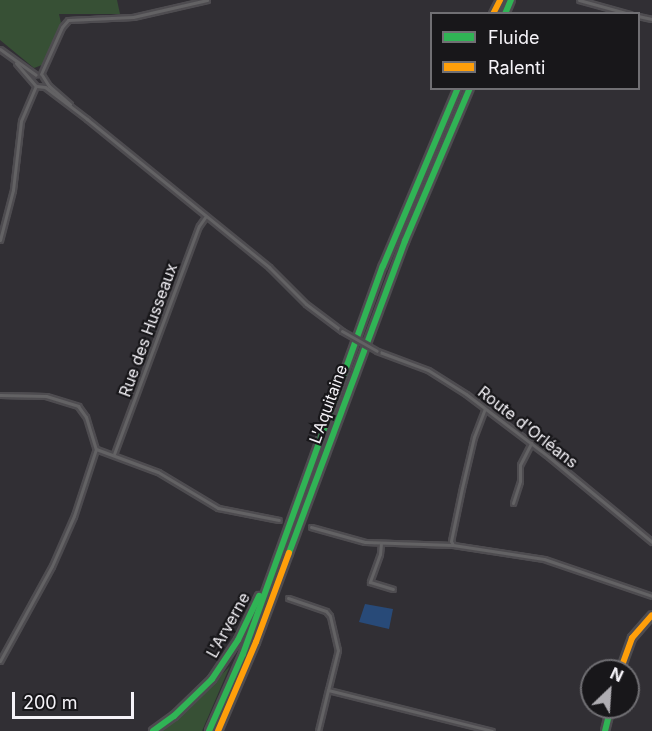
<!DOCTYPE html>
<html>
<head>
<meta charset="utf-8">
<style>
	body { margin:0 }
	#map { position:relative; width:652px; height:731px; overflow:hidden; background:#312f34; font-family:Inter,sans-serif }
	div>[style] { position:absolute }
	.green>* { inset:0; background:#375035 }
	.water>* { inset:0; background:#284a78 }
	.roads { filter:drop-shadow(2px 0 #4e4c50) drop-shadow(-2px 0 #4e4c50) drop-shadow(0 2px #4e4c50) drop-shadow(0 -2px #4e4c50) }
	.street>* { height:3px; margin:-1.5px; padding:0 1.5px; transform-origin:1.5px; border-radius:1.5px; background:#636264 }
	.fast>* { height:6px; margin:-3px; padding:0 3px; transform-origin:3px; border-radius:3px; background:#30b455 }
	.slow>* { height:6px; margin:-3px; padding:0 3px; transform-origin:3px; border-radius:3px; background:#ff9f0a }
	.bridges { filter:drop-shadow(2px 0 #4e4c50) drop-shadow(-2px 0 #4e4c50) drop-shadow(0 2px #4e4c50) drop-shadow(0 -2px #4e4c50) }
	.street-bridge>* { height:3px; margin:-1.5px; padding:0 1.5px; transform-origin:1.5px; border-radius:1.5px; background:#636264 }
	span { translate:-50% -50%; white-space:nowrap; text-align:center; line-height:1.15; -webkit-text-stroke:4.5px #18171a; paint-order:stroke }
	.street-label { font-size:16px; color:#f5f3f8 }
	.legend { position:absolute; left:430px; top:12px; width:210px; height:78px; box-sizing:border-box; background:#18171a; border:2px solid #706f73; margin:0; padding:8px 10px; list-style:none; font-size:18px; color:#f5f3f8 }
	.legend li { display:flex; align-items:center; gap:12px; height:30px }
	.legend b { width:30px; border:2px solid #706f73 }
	.north { position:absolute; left:580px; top:659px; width:60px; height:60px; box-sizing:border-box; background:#18171a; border:2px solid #706f73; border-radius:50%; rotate:25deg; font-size:16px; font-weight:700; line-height:24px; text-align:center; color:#f5f3f8 }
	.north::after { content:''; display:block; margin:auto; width:21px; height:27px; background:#b0aeb3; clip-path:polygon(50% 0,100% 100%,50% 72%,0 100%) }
	.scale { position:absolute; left:12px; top:692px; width:122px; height:27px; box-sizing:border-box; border:3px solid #f5f3f8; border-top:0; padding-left:8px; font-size:18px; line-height:21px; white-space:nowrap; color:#f5f3f8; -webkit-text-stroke:4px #18171a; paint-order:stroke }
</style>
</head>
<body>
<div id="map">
	<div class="green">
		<div style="clip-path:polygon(0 0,117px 0,120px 14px,59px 14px,61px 23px,42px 65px,34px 68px,0 40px)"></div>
		<div style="clip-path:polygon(230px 666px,202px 731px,158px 731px,186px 711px)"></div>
	</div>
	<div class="water">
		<div style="clip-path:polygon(365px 604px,393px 609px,389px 629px,359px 622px)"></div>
	</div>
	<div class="roads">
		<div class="street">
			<div style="left:579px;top:0;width:53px;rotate:15.4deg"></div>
			<div style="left:638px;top:16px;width:14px;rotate:12deg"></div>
			<div style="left:0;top:49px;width:44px;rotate:35.8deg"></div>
			<div style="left:16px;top:63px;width:30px;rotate:49deg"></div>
			<div style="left:41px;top:74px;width:51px;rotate:-65.9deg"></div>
			<div style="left:62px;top:27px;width:9px;rotate:-49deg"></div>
			<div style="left:68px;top:20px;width:65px;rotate:-2.6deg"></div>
			<div style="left:133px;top:17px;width:76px;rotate:-12.9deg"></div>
			<div style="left:42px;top:75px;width:13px;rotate:58deg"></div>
			<div style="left:49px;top:86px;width:28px;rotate:41deg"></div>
			<div style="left:36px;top:86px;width:9px;rotate:6deg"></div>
			<div style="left:45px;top:87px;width:53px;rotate:37.3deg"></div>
			<div style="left:87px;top:119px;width:235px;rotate:39.1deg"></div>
			<div style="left:269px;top:267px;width:52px;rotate:45deg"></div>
			<div style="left:306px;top:304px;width:45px;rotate:36.9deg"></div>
			<div style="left:0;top:240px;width:52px;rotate:-75.4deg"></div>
			<div style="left:13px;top:190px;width:69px;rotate:-83.4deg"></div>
			<div style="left:21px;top:121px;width:38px;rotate:-67deg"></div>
			<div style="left:377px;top:351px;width:54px;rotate:20.4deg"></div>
			<div style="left:428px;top:370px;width:45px;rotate:32.3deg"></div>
			<div style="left:466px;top:394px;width:104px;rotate:37.2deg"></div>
			<div style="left:549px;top:457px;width:134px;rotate:39.5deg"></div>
			<div style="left:0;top:395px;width:46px;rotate:1.2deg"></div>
			<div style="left:46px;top:396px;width:34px;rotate:17deg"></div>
			<div style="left:78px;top:406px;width:14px;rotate:54deg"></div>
			<div style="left:86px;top:417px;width:34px;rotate:73deg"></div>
			<div style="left:96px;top:449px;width:66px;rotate:20.4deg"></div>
			<div style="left:158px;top:472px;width:70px;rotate:31deg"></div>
			<div style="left:218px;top:508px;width:62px;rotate:11.1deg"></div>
			<div style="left:114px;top:454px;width:243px;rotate:-69.6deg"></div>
			<div style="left:199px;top:226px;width:12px;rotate:-55deg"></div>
			<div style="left:513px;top:503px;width:23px;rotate:-72deg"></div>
			<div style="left:520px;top:481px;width:16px;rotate:-90deg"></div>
			<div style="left:520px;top:465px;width:25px;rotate:-63deg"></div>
			<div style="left:311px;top:527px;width:56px;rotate:15.5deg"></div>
			<div style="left:365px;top:542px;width:88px;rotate:2deg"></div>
			<div style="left:453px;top:545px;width:92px;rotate:8.7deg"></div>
			<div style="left:544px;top:559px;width:114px;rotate:18.9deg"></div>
			<div style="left:381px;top:543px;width:11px;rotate:95deg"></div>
			<div style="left:380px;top:554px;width:30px;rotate:110deg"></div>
			<div style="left:370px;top:582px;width:24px;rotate:17deg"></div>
			<div style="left:453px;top:545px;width:4px;rotate:-117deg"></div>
			<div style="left:451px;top:541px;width:54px;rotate:-78.3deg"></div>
			<div style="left:462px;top:488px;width:52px;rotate:-76.8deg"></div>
			<div style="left:474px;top:437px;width:30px;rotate:-69deg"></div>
			<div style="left:288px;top:598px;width:40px;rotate:18.9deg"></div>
			<div style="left:326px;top:611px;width:6px;rotate:51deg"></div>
			<div style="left:330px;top:616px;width:35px;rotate:77deg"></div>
			<div style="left:338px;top:650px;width:41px;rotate:104deg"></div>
			<div style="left:0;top:661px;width:108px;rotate:-61.3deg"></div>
			<div style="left:52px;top:566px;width:55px;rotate:-66.3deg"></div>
			<div style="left:74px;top:516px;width:71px;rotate:-71.8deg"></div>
			<div style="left:318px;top:731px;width:42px;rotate:-76.3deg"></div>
			<div style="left:328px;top:690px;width:169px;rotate:14deg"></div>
		</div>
		<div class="fast">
			<div style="left:505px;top:14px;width:15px;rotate:-67deg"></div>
			<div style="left:289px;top:553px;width:333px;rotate:-69.6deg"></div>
			<div style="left:405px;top:241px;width:166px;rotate:-67deg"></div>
			<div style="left:153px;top:731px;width:26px;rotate:-36deg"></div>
			<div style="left:174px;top:716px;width:53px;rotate:-44.2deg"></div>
			<div style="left:212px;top:679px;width:47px;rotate:-56.3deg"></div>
			<div style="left:238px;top:640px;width:49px;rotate:-64.5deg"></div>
			<div style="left:209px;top:731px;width:84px;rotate:-66.2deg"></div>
			<div style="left:243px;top:654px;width:412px;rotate:-70.2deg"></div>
			<div style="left:383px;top:266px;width:193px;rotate:-67.2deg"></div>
			<div style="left:605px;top:731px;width:25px;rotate:-76deg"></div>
		</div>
		<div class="slow">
			<div style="left:493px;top:14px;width:16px;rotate:-63deg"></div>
			<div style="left:620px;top:671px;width:35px;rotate:-70deg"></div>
			<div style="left:632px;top:638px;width:30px;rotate:-49deg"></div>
			<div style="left:218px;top:731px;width:97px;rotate:-66.9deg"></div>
			<div style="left:256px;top:642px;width:95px;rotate:-69.7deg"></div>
		</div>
	</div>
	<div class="bridges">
		<div class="street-bridge">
			<div style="left:342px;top:331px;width:40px;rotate:29.7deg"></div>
		</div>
	</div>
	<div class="street-label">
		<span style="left:148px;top:330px;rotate:-70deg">Rue des Husseaux</span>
		<span style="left:328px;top:404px;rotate:-70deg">L'Aquitaine</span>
		<span style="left:528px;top:427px;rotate:38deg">Route d'Orléans</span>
		<span style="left:228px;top:625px;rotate:-61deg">L'Arverne</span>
	</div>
	<ul class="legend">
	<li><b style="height:8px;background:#30b455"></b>Fluide</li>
	<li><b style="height:8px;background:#ff9f0a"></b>Ralenti</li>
	</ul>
	<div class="north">N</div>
	<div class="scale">200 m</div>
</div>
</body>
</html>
